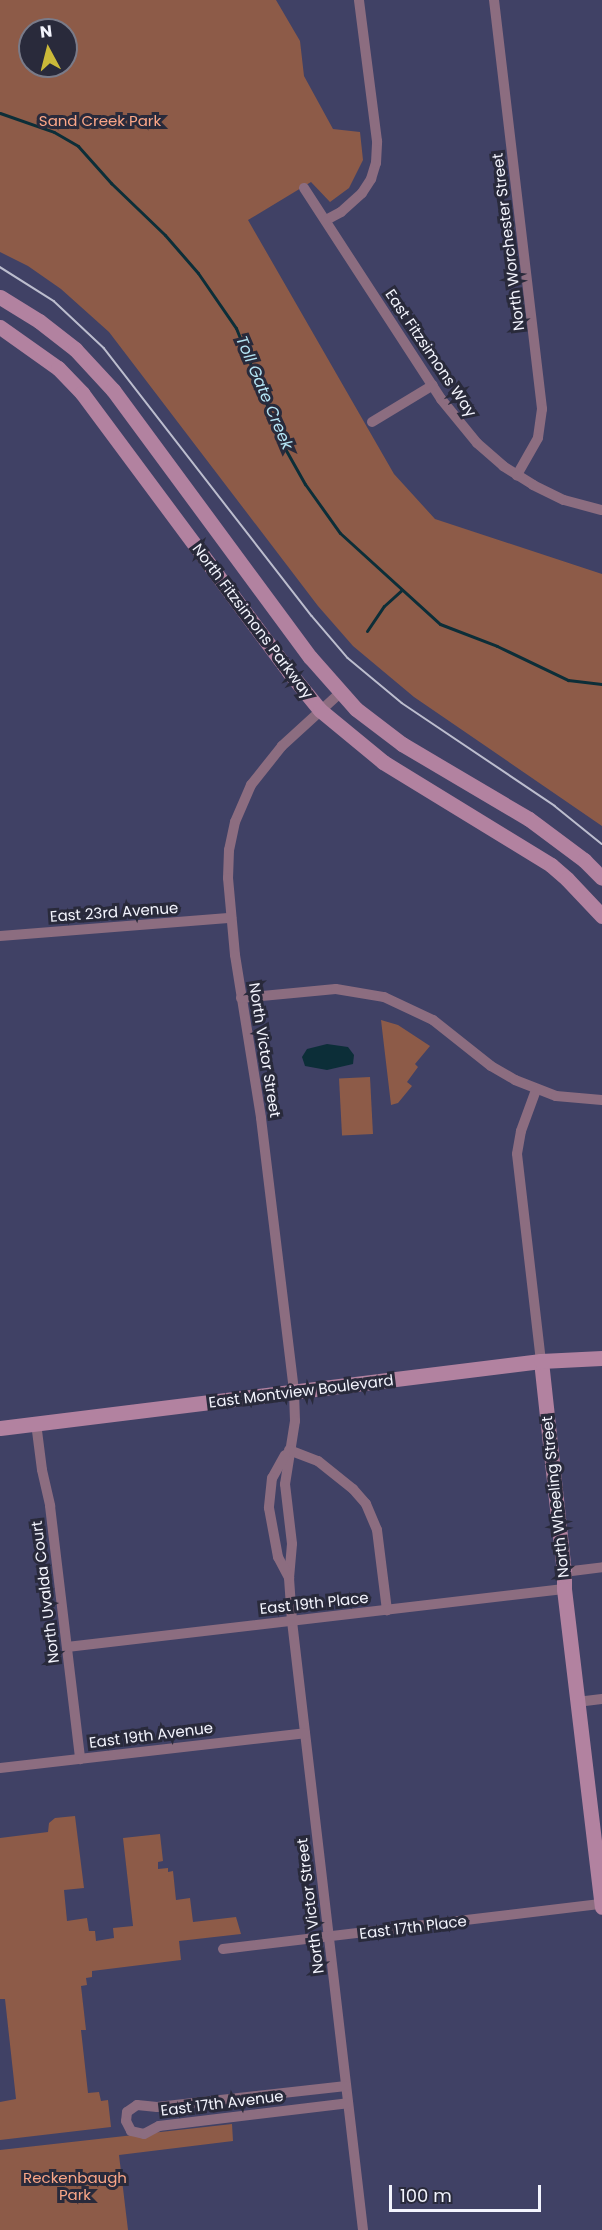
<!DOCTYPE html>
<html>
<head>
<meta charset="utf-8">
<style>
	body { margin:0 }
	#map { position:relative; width:602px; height:2230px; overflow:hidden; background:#404165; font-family:Poppins,sans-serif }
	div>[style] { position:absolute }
	.green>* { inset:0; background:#8d5b48; transform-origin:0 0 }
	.water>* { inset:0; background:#0c2e38 }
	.stream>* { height:3px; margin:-1.5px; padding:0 1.5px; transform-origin:1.5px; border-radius:1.5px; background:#0c2e38 }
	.street>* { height:10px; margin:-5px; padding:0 5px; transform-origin:5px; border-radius:5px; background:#8c6d80 }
	.secondary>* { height:15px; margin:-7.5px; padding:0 7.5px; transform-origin:7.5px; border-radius:7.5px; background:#b282a0 }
	.tram>* { height:1.5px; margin:-0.75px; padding:0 0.75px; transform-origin:0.75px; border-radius:0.75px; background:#bcbdce }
	span { translate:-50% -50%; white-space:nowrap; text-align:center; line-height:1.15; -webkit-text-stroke:6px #292a3b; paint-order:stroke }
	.park-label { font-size:15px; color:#fba788 }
	.street-label { font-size:15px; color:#f3f4fd }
	.water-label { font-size:16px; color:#b4e4f4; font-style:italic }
	.north { position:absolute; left:18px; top:18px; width:60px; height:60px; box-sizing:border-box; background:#292a3b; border:2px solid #7a7b89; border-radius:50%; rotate:353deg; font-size:16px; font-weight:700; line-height:24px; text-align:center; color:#f3f4fd }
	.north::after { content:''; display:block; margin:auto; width:21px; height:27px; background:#cbb939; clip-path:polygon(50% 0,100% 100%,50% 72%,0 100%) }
	.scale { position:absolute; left:389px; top:2185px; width:152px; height:27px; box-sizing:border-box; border:3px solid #f3f4fd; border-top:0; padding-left:8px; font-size:18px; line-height:21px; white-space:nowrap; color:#f3f4fd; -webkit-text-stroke:4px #292a3b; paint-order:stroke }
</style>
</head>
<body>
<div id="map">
	<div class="green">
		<div style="clip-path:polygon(evenodd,0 0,276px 0,300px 41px,304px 76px,333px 129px,360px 132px,363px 160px,349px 188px,330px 202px,311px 182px,248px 220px,394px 474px,435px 519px,602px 574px,602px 826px,414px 697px,353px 646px,318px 606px,109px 332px,61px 289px,28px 266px,0 252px,0 0,30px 30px,66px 30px,66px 66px,30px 66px,30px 30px)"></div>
		<div style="clip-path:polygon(381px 1020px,398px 1025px,430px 1046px,415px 1064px,418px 1067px,407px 1082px,412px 1086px,398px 1103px,391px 1105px)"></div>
		<div style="left:370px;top:1077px;width:57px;height:31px;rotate:87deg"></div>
		<div style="clip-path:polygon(75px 1816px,84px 1888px,64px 1890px,67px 1921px,87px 1918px,89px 1931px,95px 1931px,96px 1941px,114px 1938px,113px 1928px,133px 1926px,123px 1838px,160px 1834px,163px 1861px,158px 1862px,158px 1869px,168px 1868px,168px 1872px,173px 1871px,176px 1900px,190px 1898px,193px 1922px,236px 1917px,241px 1934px,179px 1941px,181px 1960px,92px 1971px,92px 1977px,86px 1978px,87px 1985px,81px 1986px,86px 2030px,81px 2030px,88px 2093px,99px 2092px,101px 2101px,108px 2100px,111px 2127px,0 2140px,0 2102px,16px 2099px,5px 1999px,0 1999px,0 1838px,48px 1832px,49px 1823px,55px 1818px)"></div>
		<div style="clip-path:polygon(232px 2124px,233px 2141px,119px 2155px,128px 2230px,0 2230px,0 2150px)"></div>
	</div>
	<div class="water">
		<div style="clip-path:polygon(327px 1044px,348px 1047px,354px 1055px,353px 1064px,327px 1070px,305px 1066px,302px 1057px,307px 1049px)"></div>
	</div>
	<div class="stream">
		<div style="left:0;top:113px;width:57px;rotate:19.4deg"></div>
		<div style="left:54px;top:132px;width:28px;rotate:30deg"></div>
		<div style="left:78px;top:146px;width:50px;rotate:48.3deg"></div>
		<div style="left:111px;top:183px;width:75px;rotate:43.9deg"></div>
		<div style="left:165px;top:235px;width:50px;rotate:49deg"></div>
		<div style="left:198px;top:273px;width:67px;rotate:55.4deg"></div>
		<div style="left:236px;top:328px;width:126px;rotate:68.1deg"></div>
		<div style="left:283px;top:445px;width:45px;rotate:60.6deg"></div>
		<div style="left:305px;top:484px;width:60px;rotate:54.5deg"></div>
		<div style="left:340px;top:533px;width:135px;rotate:42.3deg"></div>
		<div style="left:440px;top:624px;width:61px;rotate:21.1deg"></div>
		<div style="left:497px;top:646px;width:79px;rotate:25.6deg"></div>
		<div style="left:568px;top:680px;width:34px;rotate:7deg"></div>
		<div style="left:367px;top:631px;width:30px;rotate:-56deg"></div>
		<div style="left:384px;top:606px;width:24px;rotate:-42deg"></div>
	</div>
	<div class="street">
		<div style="left:494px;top:0;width:412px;rotate:83.3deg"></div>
		<div style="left:542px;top:409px;width:29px;rotate:98deg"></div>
		<div style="left:538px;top:438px;width:43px;rotate:119.6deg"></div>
		<div style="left:304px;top:188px;width:252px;rotate:57deg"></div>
		<div style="left:441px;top:399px;width:57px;rotate:50.7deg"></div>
		<div style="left:477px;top:443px;width:35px;rotate:41deg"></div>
		<div style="left:503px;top:466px;width:36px;rotate:32deg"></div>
		<div style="left:533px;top:485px;width:34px;rotate:26deg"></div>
		<div style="left:564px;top:500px;width:39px;rotate:15deg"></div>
		<div style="left:326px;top:220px;width:17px;rotate:-28deg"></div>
		<div style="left:341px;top:212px;width:28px;rotate:-42deg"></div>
		<div style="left:362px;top:193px;width:17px;rotate:-57deg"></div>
		<div style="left:371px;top:179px;width:17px;rotate:-73deg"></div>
		<div style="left:376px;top:163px;width:22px;rotate:-87deg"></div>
		<div style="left:377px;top:141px;width:142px;rotate:-97.3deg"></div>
		<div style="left:372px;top:422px;width:71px;rotate:-31.2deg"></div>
		<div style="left:340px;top:693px;width:79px;rotate:137.6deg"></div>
		<div style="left:282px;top:746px;width:50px;rotate:128.5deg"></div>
		<div style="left:251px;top:785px;width:40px;rotate:113.4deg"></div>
		<div style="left:235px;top:822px;width:29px;rotate:102deg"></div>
		<div style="left:229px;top:850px;width:28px;rotate:92deg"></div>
		<div style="left:228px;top:878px;width:77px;rotate:84.8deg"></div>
		<div style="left:235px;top:955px;width:165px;rotate:80.9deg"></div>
		<div style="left:261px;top:1118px;width:276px;rotate:83.1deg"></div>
		<div style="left:294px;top:1392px;width:29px;rotate:88deg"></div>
		<div style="left:295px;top:1421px;width:64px;rotate:99deg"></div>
		<div style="left:285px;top:1484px;width:60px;rotate:83.3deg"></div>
		<div style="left:292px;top:1544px;width:34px;rotate:95deg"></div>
		<div style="left:289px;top:1578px;width:43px;rotate:86deg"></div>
		<div style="left:292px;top:1621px;width:613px;rotate:83.35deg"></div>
		<div style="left:0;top:936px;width:232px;rotate:-4.5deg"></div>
		<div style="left:241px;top:998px;width:95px;rotate:-5.4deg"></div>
		<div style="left:336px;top:989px;width:49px;rotate:9.5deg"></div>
		<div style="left:384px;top:997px;width:54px;rotate:25.1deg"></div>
		<div style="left:433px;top:1020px;width:74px;rotate:38.4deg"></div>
		<div style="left:491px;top:1066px;width:28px;rotate:30deg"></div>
		<div style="left:515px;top:1080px;width:44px;rotate:21.3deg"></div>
		<div style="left:556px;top:1096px;width:46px;rotate:5deg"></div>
		<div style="left:536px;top:1090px;width:44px;rotate:110.1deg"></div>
		<div style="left:521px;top:1131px;width:23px;rotate:100deg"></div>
		<div style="left:517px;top:1154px;width:208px;rotate:83.4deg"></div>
		<div style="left:36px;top:1423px;width:47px;rotate:82.7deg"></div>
		<div style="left:42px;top:1470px;width:37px;rotate:77deg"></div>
		<div style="left:50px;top:1506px;width:255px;rotate:83.2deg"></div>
		<div style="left:289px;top:1450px;width:31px;rotate:21deg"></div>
		<div style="left:318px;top:1461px;width:45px;rotate:38.7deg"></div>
		<div style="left:353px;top:1489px;width:20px;rotate:49deg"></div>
		<div style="left:366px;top:1504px;width:28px;rotate:67deg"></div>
		<div style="left:377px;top:1530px;width:81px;rotate:82.9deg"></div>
		<div style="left:285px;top:1455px;width:26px;rotate:119deg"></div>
		<div style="left:272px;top:1478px;width:30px;rotate:96deg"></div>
		<div style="left:269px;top:1508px;width:50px;rotate:79.6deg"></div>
		<div style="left:278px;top:1557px;width:24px;rotate:62deg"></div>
		<div style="left:564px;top:1572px;width:38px;rotate:-7deg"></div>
		<div style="left:67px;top:1647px;width:500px;rotate:-6.66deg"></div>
		<div style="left:577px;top:1702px;width:25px;rotate:-7deg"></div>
		<div style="left:0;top:1768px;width:307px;rotate:-6.5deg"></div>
		<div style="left:223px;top:1949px;width:382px;rotate:-6.8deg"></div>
		<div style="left:346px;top:2086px;width:190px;rotate:173.7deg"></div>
		<div style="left:157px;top:2107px;width:20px;rotate:-174deg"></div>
		<div style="left:137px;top:2105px;width:12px;rotate:145deg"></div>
		<div style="left:127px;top:2112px;width:9px;rotate:96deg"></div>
		<div style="left:126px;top:2121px;width:11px;rotate:63deg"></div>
		<div style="left:131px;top:2131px;width:13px;rotate:13deg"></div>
		<div style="left:144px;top:2134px;width:17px;rotate:-28deg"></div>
		<div style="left:159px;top:2126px;width:190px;rotate:-6.9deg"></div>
	</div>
	<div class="secondary">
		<div style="left:0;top:297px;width:46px;rotate:31.6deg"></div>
		<div style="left:39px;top:321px;width:46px;rotate:37.9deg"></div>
		<div style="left:75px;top:349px;width:56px;rotate:47.2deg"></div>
		<div style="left:113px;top:390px;width:332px;rotate:53.6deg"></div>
		<div style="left:310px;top:657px;width:69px;rotate:48.5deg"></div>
		<div style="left:356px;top:709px;width:58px;rotate:37.3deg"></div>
		<div style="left:402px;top:744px;width:147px;rotate:30.6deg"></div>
		<div style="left:529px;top:819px;width:69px;rotate:36.7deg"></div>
		<div style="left:584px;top:860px;width:25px;rotate:45deg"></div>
		<div style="left:0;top:327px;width:71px;rotate:35.3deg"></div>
		<div style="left:58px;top:368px;width:35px;rotate:46deg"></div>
		<div style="left:82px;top:393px;width:347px;rotate:53.4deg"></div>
		<div style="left:289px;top:672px;width:49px;rotate:50.8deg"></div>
		<div style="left:320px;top:710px;width:82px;rotate:39.5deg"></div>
		<div style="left:383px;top:762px;width:197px;rotate:31.5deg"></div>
		<div style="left:551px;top:865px;width:21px;rotate:41deg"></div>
		<div style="left:567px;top:879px;width:51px;rotate:46.6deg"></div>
		<div style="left:541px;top:1361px;width:212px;rotate:83.8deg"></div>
		<div style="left:564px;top:1572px;width:17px;rotate:90deg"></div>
		<div style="left:564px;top:1589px;width:320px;rotate:83.2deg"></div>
		<div style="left:0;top:1428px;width:545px;rotate:-7.06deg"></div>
		<div style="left:541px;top:1361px;width:61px;rotate:-2.8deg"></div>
	</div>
	<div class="tram">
		<div style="left:0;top:267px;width:64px;rotate:32.2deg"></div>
		<div style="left:54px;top:301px;width:69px;rotate:43.2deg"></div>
		<div style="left:104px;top:348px;width:339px;rotate:52.2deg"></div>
		<div style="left:312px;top:616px;width:55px;rotate:49.4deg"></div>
		<div style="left:348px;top:658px;width:70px;rotate:39.8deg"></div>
		<div style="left:402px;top:703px;width:184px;rotate:33.9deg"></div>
		<div style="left:555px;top:806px;width:60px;rotate:39deg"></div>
	</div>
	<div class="park-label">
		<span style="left:100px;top:121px">Sand Creek Park</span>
		<span style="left:75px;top:2186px">Reckenbaugh<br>Park</span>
	</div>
	<div class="street-label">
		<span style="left:508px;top:242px;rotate:-97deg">North Worchester Street</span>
		<span style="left:431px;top:353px;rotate:56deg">East Fitzsimons Way</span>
		<span style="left:253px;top:621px;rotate:53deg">North Fitzsimons Parkway</span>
		<span style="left:114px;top:912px;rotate:-4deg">East 23rd Avenue</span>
		<span style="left:265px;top:1050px;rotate:81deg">North Victor Street</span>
		<span style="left:301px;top:1391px;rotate:-7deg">East Montview Boulevard</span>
		<span style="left:555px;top:1497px;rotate:-96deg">North Wheeling Street</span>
		<span style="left:45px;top:1592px;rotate:-97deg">North Uvalda Court</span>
		<span style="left:314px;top:1603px;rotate:-6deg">East 19th Place</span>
		<span style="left:151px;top:1735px;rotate:-7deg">East 19th Avenue</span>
		<span style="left:310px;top:1906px;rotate:-97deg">North Victor Street</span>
		<span style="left:413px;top:1927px;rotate:-7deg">East 17th Place</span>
		<span style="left:222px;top:2103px;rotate:-7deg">East 17th Avenue</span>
	</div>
	<div class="water-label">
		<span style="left:264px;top:393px;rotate:67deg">Toll Gate Creek</span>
	</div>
	<div class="north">N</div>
	<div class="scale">100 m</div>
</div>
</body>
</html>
